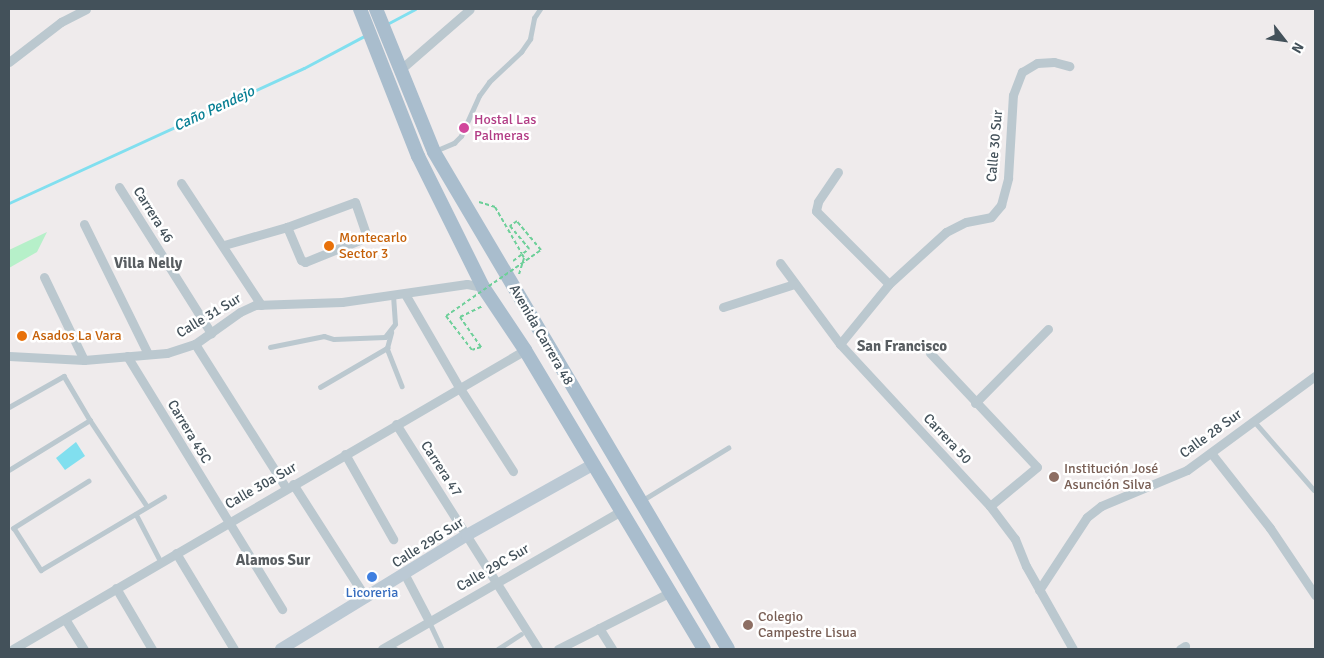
<!DOCTYPE html>
<html>
<head>
<meta charset="utf-8">
<style>
	body { margin:0 }
	#map { position:relative; width:1324px; height:658px; overflow:hidden; background:#efebec; font-family:Signika,sans-serif }
	div>[style] { position:absolute }
	.green>* { inset:0; background:#b6f0c9 }
	.water>* { inset:0; background:#81dfef }
	.stream>* { height:3px; margin:-1.5px; padding:0 1.5px; transform-origin:1.5px; border-radius:1.5px; background:#81dfef }
	.path>* { height:2px; margin-top:-1px; transform-origin:0; background:repeating-linear-gradient(90deg,#6dcf99 0 4px,transparent 0 6.5px) }
	.lane>* { height:4.5px; margin:-2.25px; padding:0 2.25px; transform-origin:2.25px; border-radius:2.25px; background:#bbc8cf }
	.street>* { height:9px; margin:-4.5px; padding:0 4.5px; transform-origin:4.5px; border-radius:4.5px; background:#bbc8cf }
	.secondary>* { height:12px; margin:-6px; padding:0 6px; transform-origin:6px; border-radius:6px; background:#bbc9d4 }
	.primary>* { height:14px; margin:-7px; padding:0 7px; transform-origin:7px; border-radius:7px; background:#a9bdcd }
	.path-bridge>* { height:2px; margin-top:-1px; transform-origin:0; background:repeating-linear-gradient(90deg,#6dcf99 0 4px,transparent 0 6.5px) }
	.dots>* { width:14px; height:14px; translate:-50% -50%; box-sizing:border-box; border:2px solid #fff; border-radius:50% }
	span { translate:-50% -50%; white-space:nowrap; text-align:center; line-height:1.15; -webkit-text-stroke:5px #fff; paint-order:stroke }
	.hotel-label { font-size:14px; color:#b23c85 }
	.left { translate:0 -50%; text-align:left }
	.street-label { font-size:14px; color:#43515a }
	.food-label { font-size:14px; color:#c56008 }
	.education-label { font-size:14px; color:#785e54 }
	.shop-label { font-size:14px; color:#366cbe }
	.water-label { font-size:15px; color:#077f94; font-style:italic }
	.neighbourhood-label { font-size:15px; color:#585d61; font-weight:700 }
	.frame { position:absolute; inset:0; border:10px solid #43515a; pointer-events:none }
	.north { position:absolute; left:1259px; top:15px; width:50px; height:50px; -webkit-text-stroke:4px #fff; paint-order:stroke; rotate:120deg; font-size:14px; font-weight:700; line-height:20px; text-align:center; color:#43515a }
	.north::after { content:''; display:block; margin:auto; width:18px; height:22px; background:#43515a; clip-path:polygon(50% 0,100% 100%,50% 72%,0 100%) }
</style>
</head>
<body>
<div id="map">
	<div class="green">
		<div style="clip-path:polygon(47px 232px,37px 252px,9px 268px,9px 250px)"></div>
	</div>
	<div class="water">
		<div style="clip-path:polygon(76px 442px,85px 456px,65px 470px,56px 458px)"></div>
	</div>
	<div class="stream">
		<div style="left:387px;top:24px;width:32px;rotate:-28deg"></div>
		<div style="left:9px;top:203px;width:324px;rotate:-24.6deg"></div>
		<div style="left:304px;top:68px;width:70px;rotate:-28deg"></div>
	</div>
	<div class="path">
		<div style="left:479px;top:202px;width:17px;rotate:17deg"></div>
		<div style="left:495px;top:207px;width:54px;rotate:60.1deg"></div>
		<div style="left:522px;top:254px;width:4px;rotate:63deg"></div>
		<div style="left:524px;top:258px;width:17px;rotate:107deg"></div>
		<div style="left:513px;top:261px;width:20px;rotate:-37deg"></div>
		<div style="left:460px;top:317px;width:25px;rotate:-26deg"></div>
	</div>
	<div class="lane">
		<div style="left:435px;top:151px;width:21px;rotate:-23deg"></div>
		<div style="left:454px;top:143px;width:10px;rotate:-45deg"></div>
		<div style="left:461px;top:136px;width:44px;rotate:-65.8deg"></div>
		<div style="left:479px;top:96px;width:17px;rotate:-54deg"></div>
		<div style="left:489px;top:82px;width:44px;rotate:-43.2deg"></div>
		<div style="left:521px;top:52px;width:16px;rotate:-55deg"></div>
		<div style="left:530px;top:39px;width:21px;rotate:-79deg"></div>
		<div style="left:534px;top:18px;width:11px;rotate:-56deg"></div>
		<div style="left:270px;top:347px;width:55px;rotate:-11.5deg"></div>
		<div style="left:324px;top:336px;width:10px;rotate:17deg"></div>
		<div style="left:334px;top:339px;width:51px;rotate:-2.2deg"></div>
		<div style="left:385px;top:337px;width:16px;rotate:-52deg"></div>
		<div style="left:395px;top:324px;width:28px;rotate:-94deg"></div>
		<div style="left:387px;top:348px;width:41px;rotate:68.5deg"></div>
		<div style="left:320px;top:387px;width:78px;rotate:-30.2deg"></div>
		<div style="left:387px;top:348px;width:16px;rotate:-75deg"></div>
		<div style="left:9px;top:407px;width:63px;rotate:-29.4deg"></div>
		<div style="left:64px;top:376px;width:51px;rotate:59.4deg"></div>
		<div style="left:90px;top:420px;width:103px;rotate:56.5deg"></div>
		<div style="left:1254px;top:421px;width:91px;rotate:49deg"></div>
		<div style="left:9px;top:470px;width:95px;rotate:-31.7deg"></div>
		<div style="left:89px;top:481px;width:89px;rotate:147.9deg"></div>
		<div style="left:14px;top:528px;width:50px;rotate:57.3deg"></div>
		<div style="left:41px;top:570px;width:143px;rotate:-30.7deg"></div>
		<div style="left:643px;top:500px;width:100px;rotate:-31.5deg"></div>
		<div style="left:136px;top:514px;width:54px;rotate:62.5deg"></div>
		<div style="left:429px;top:621px;width:31px;rotate:65deg"></div>
		<div style="left:395px;top:649px;width:1px"></div>
		<div style="left:498px;top:649px;width:27px;rotate:-33deg"></div>
	</div>
	<div class="street">
		<div style="left:9px;top:62px;width:66px;rotate:-37.6deg"></div>
		<div style="left:61px;top:22px;width:28px;rotate:-27deg"></div>
		<div style="left:401px;top:69px;width:91px;rotate:-41deg"></div>
		<div style="left:838px;top:172px;width:36px;rotate:124deg"></div>
		<div style="left:818px;top:202px;width:9px;rotate:103deg"></div>
		<div style="left:816px;top:211px;width:103px;rotate:45deg"></div>
		<div style="left:181px;top:183px;width:146px;rotate:56.7deg"></div>
		<div style="left:119px;top:187px;width:173px;rotate:57.8deg"></div>
		<div style="left:84px;top:224px;width:145px;rotate:63.8deg"></div>
		<div style="left:224px;top:245px;width:66px;rotate:-15.9deg"></div>
		<div style="left:287px;top:227px;width:72px;rotate:-20.2deg"></div>
		<div style="left:355px;top:202px;width:37px;rotate:71deg"></div>
		<div style="left:367px;top:237px;width:67px;rotate:158deg"></div>
		<div style="left:305px;top:262px;width:4px;rotate:-153deg"></div>
		<div style="left:301px;top:260px;width:36px;rotate:-113deg"></div>
		<div style="left:780px;top:263px;width:101px;rotate:53.5deg"></div>
		<div style="left:840px;top:344px;width:221px;rotate:47.2deg"></div>
		<div style="left:990px;top:506px;width:41px;rotate:52.9deg"></div>
		<div style="left:1015px;top:539px;width:29px;rotate:68deg"></div>
		<div style="left:1026px;top:566px;width:95px;rotate:60.5deg"></div>
		<div style="left:44px;top:277px;width:92px;rotate:64.3deg"></div>
		<div style="left:405px;top:294px;width:108px;rotate:59.9deg"></div>
		<div style="left:459px;top:387px;width:100px;rotate:57.3deg"></div>
		<div style="left:723px;top:307px;width:75px;rotate:-17.9deg"></div>
		<div style="left:195px;top:344px;width:170px;rotate:57.7deg"></div>
		<div style="left:840px;top:344px;width:77px;rotate:-50.8deg"></div>
		<div style="left:889px;top:284px;width:77px;rotate:-42.4deg"></div>
		<div style="left:946px;top:232px;width:22px;rotate:-27deg"></div>
		<div style="left:966px;top:222px;width:25px;rotate:-11deg"></div>
		<div style="left:991px;top:217px;width:16px;rotate:-50deg"></div>
		<div style="left:1001px;top:205px;width:28px;rotate:-75deg"></div>
		<div style="left:1008px;top:178px;width:83px;rotate:-86.6deg"></div>
		<div style="left:1013px;top:95px;width:25px;rotate:-69deg"></div>
		<div style="left:1022px;top:72px;width:17px;rotate:-31deg"></div>
		<div style="left:1037px;top:63px;width:17px;rotate:-3deg"></div>
		<div style="left:1054px;top:62px;width:16px;rotate:15deg"></div>
		<div style="left:930px;top:353px;width:156px;rotate:46.8deg"></div>
		<div style="left:1037px;top:467px;width:61px;rotate:140.3deg"></div>
		<div style="left:9px;top:356px;width:75px;rotate:3.1deg"></div>
		<div style="left:84px;top:360px;width:83px;rotate:-4.8deg"></div>
		<div style="left:167px;top:353px;width:29px;rotate:-18deg"></div>
		<div style="left:195px;top:344px;width:55px;rotate:-35.4deg"></div>
		<div style="left:240px;top:312px;width:17px;rotate:-25deg"></div>
		<div style="left:255px;top:305px;width:87px;rotate:-2deg"></div>
		<div style="left:342px;top:302px;width:126px;rotate:-8.2deg"></div>
		<div style="left:467px;top:284px;width:16px;rotate:11deg"></div>
		<div style="left:127px;top:356px;width:297px;rotate:58.5deg"></div>
		<div style="left:975px;top:403px;width:104px;rotate:-45.4deg"></div>
		<div style="left:396px;top:424px;width:266px;rotate:57.7deg"></div>
		<div style="left:1211px;top:453px;width:95px;rotate:51.8deg"></div>
		<div style="left:1270px;top:528px;width:81px;rotate:56.1deg"></div>
		<div style="left:345px;top:454px;width:98px;rotate:60.5deg"></div>
		<div style="left:293px;top:484px;width:135px;rotate:57.4deg"></div>
		<div style="left:176px;top:553px;width:112px;rotate:58.9deg"></div>
		<div style="left:405px;top:575px;width:52px;rotate:62.4deg"></div>
		<div style="left:116px;top:588px;width:71px;rotate:59.5deg"></div>
		<div style="left:1039px;top:590px;width:87px;rotate:-56.7deg"></div>
		<div style="left:1087px;top:517px;width:18px;rotate:-38deg"></div>
		<div style="left:1101px;top:506px;width:93px;rotate:-22.7deg"></div>
		<div style="left:1187px;top:470px;width:159px;rotate:-36.3deg"></div>
		<div style="left:65px;top:619px;width:36px;rotate:58deg"></div>
		<div style="left:599px;top:628px;width:25px;rotate:58deg"></div>
		<div style="left:13px;top:649px;width:593px;rotate:-30.28deg"></div>
		<div style="left:382px;top:649px;width:274px;rotate:-30deg"></div>
		<div style="left:558px;top:649px;width:124px;rotate:-26.8deg"></div>
		<div style="left:1180px;top:649px;width:6px;rotate:-31deg"></div>
	</div>
	<div class="secondary">
		<div style="left:281px;top:649px;width:218px;rotate:-31.5deg"></div>
		<div style="left:467px;top:535px;width:143px;rotate:-29.2deg"></div>
	</div>
	<div class="primary">
		<div style="left:360px;top:9px;width:158px;rotate:68.5deg"></div>
		<div style="left:418px;top:156px;width:146px;rotate:63.6deg"></div>
		<div style="left:483px;top:287px;width:76px;rotate:56.3deg"></div>
		<div style="left:525px;top:350px;width:348px;rotate:59.1deg"></div>
		<div style="left:376px;top:9px;width:154px;rotate:67.9deg"></div>
		<div style="left:434px;top:152px;width:577px;rotate:59.39deg"></div>
	</div>
	<div class="path-bridge">
		<div style="left:460px;top:317px;width:37px;rotate:55deg"></div>
		<div style="left:481px;top:347px;width:9px;rotate:162deg"></div>
		<div style="left:472px;top:350px;width:43px;rotate:-127.4deg"></div>
		<div style="left:446px;top:316px;width:116px;rotate:-34.8deg"></div>
		<div style="left:541px;top:250px;width:38px;rotate:-130deg"></div>
		<div style="left:517px;top:221px;width:9px;rotate:144deg"></div>
		<div style="left:510px;top:226px;width:30px;rotate:50deg"></div>
	</div>
	<div class="dots">
		<div style="left:464px;top:128px;background:#d1479c"></div>
		<div style="left:329px;top:246px;background:#e8710a"></div>
		<div style="left:22px;top:336px;background:#e8710a"></div>
		<div style="left:1054px;top:477px;background:#8d6e63"></div>
		<div style="left:372px;top:577px;background:#3f7fe0"></div>
		<div style="left:748px;top:625px;background:#8d6e63"></div>
	</div>
	<div class="hotel-label">
		<span class="left" style="left:474px;top:128px">Hostal Las<br>Palmeras</span>
	</div>
	<div class="street-label">
		<span style="left:995px;top:146px;rotate:-85deg">Calle 30 Sur</span>
		<span style="left:153px;top:215px;rotate:58deg">Carrera 46</span>
		<span style="left:209px;top:316px;rotate:-31deg">Calle 31 Sur</span>
		<span style="left:541px;top:335px;rotate:60deg">Avenida Carrera 48</span>
		<span style="left:189px;top:432px;rotate:59deg">Carrera 45C</span>
		<span style="left:1211px;top:434px;rotate:-36deg">Calle 28 Sur</span>
		<span style="left:947px;top:439px;rotate:47deg">Carrera 50</span>
		<span style="left:441px;top:469px;rotate:57deg">Carrera 47</span>
		<span style="left:261px;top:486px;rotate:-30deg">Calle 30a Sur</span>
		<span style="left:428px;top:543px;rotate:-32deg">Calle 29G Sur</span>
		<span style="left:493px;top:568px;rotate:-30deg">Calle 29C Sur</span>
	</div>
	<div class="food-label">
		<span class="left" style="left:339px;top:246px">Montecarlo<br>Sector 3</span>
		<span class="left" style="left:32px;top:336px">Asados La Vara</span>
	</div>
	<div class="education-label">
		<span class="left" style="left:1064px;top:477px">Institución José<br>Asunción Silva</span>
		<span class="left" style="left:758px;top:625px">Colegio<br>Campestre Lisua</span>
	</div>
	<div class="shop-label">
		<span style="left:372px;top:593px">Licoreria</span>
	</div>
	<div class="water-label">
		<span style="left:214px;top:109px;rotate:-25deg">Caño Pendejo</span>
	</div>
	<div class="neighbourhood-label">
		<span style="left:148px;top:264px">Villa Nelly</span>
		<span style="left:902px;top:347px">San Francisco</span>
		<span style="left:273px;top:561px">Alamos Sur</span>
	</div>
	<div class="frame"></div>
	<div class="north">N</div>
</div>
</body>
</html>
